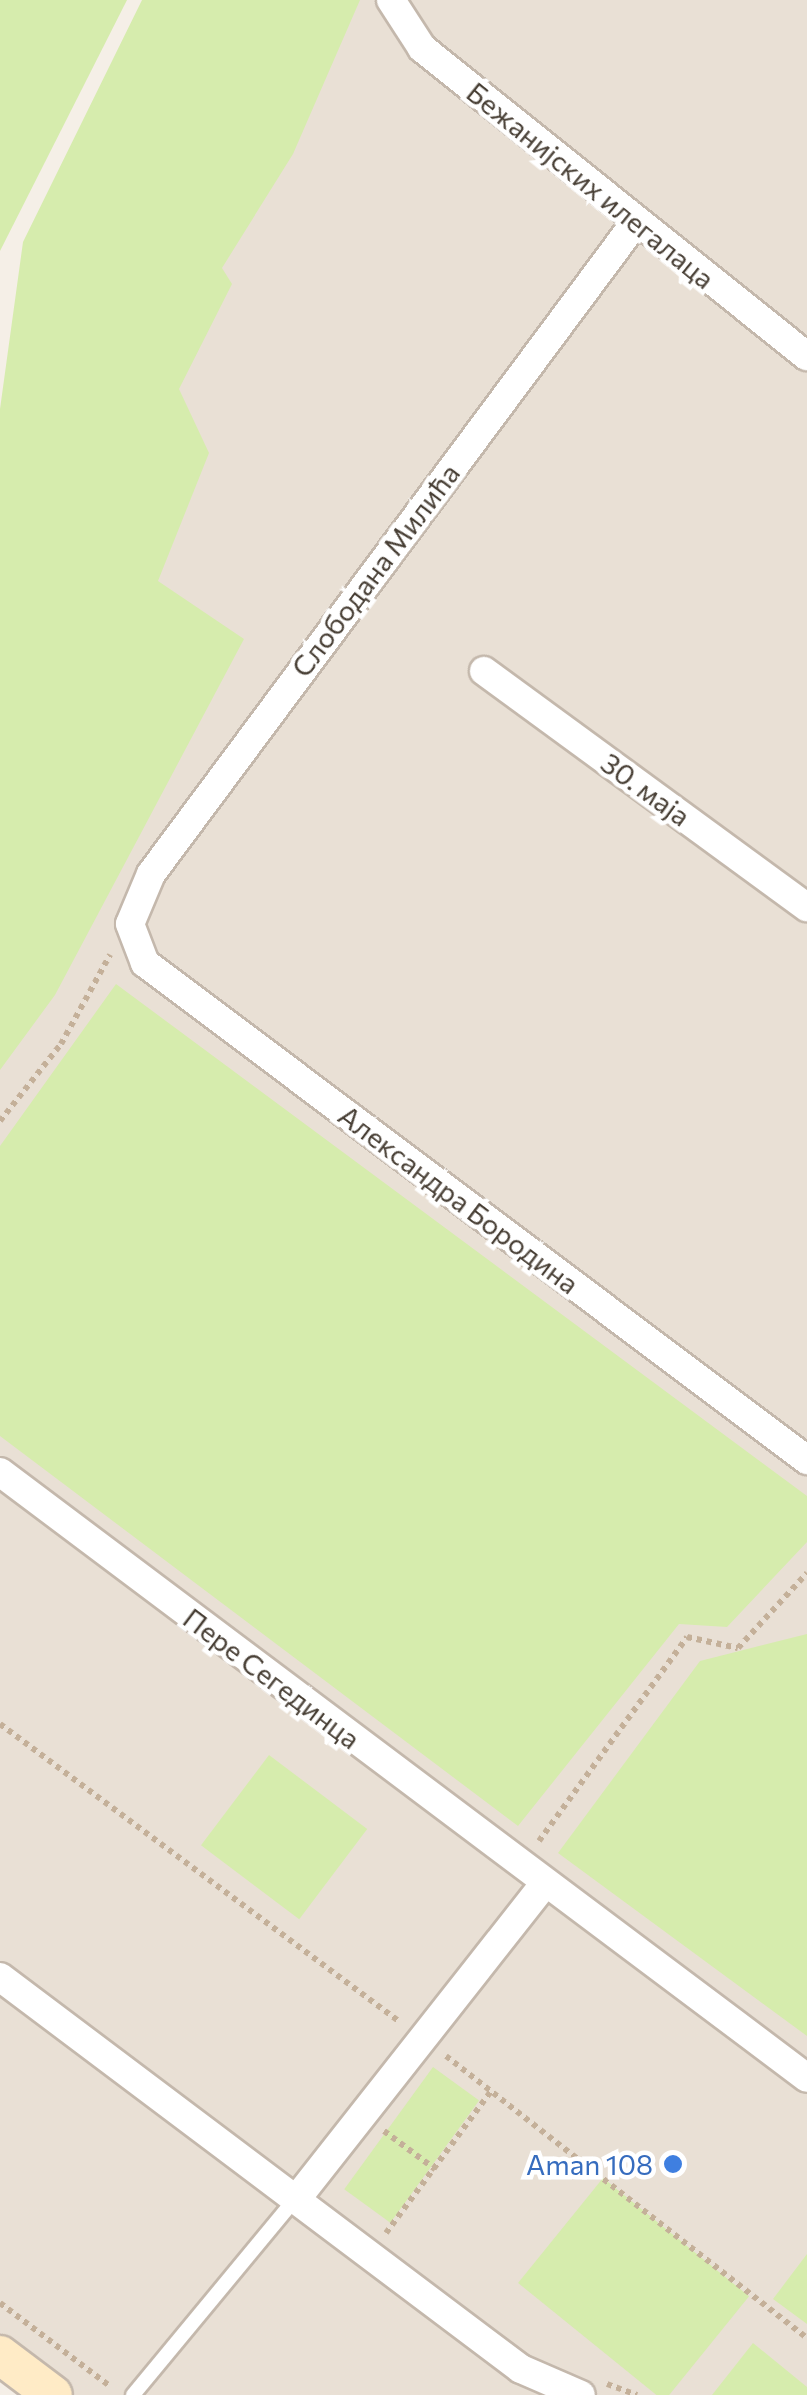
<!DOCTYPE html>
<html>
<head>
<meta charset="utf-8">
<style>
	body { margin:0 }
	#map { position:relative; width:807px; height:2395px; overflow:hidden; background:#f5efe7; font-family:Commissioner,sans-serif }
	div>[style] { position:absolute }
	.residential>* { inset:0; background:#e9e0d5 }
	.green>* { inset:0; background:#d6ecad; transform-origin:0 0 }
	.path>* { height:6px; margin-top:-3px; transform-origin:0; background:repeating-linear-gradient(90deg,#c4b099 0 5px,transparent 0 10px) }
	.roads { filter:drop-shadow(2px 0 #c4b8ac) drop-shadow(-2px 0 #c4b8ac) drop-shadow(0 2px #c4b8ac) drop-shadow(0 -2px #c4b8ac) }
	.lane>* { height:14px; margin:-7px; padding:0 7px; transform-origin:7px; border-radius:7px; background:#fff }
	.street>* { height:28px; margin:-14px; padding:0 14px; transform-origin:14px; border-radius:14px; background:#fff }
	.secondary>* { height:38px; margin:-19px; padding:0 19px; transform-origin:19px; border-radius:19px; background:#ffebc6 }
	.dots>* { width:28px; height:28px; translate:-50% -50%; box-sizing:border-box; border:5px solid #fff; border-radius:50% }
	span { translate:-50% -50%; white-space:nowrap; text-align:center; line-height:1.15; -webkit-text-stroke:9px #fff; paint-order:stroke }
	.street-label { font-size:28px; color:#483f35 }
	.shop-label { font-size:28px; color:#366cbe }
	.right { translate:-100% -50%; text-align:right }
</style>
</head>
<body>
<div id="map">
	<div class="residential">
		<div style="clip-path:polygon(207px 0,807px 0,807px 2395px,60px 2395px,0 2350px,0 489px)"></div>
	</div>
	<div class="green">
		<div style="clip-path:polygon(0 0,127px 0,0 251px)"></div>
		<div style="clip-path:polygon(142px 0,360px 0,293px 154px,222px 268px,232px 284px,179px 389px,209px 453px,158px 581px,244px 639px,55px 995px,0 1070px,0 409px,23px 242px)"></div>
		<div style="clip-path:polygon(116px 984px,807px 1496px,807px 1542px,727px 1627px,679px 1624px,518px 1826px,0 1436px,0 1146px)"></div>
		<div style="clip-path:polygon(807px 1634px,807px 2036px,558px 1853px,700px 1661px)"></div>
		<div style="left:269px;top:1755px;width:123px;height:113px;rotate:37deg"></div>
		<div style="left:433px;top:2067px;width:57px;height:151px;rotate:36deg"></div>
		<div style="left:603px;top:2178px;width:188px;height:135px;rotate:39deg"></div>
		<div style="clip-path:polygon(807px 2254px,807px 2324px,773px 2299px)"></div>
		<div style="clip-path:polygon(753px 2343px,807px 2387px,807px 2395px,712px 2395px)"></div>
	</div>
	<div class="path">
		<div style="left:0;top:1121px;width:98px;rotate:-51.6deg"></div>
		<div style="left:61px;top:1044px;width:102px;rotate:-61.2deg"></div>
		<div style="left:0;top:1724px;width:499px;rotate:36.7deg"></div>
		<div style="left:539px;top:1841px;width:252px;rotate:-54deg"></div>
		<div style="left:687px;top:1637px;width:52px;rotate:12.2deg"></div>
		<div style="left:738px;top:1648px;width:102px;rotate:-47.4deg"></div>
		<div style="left:446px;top:2056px;width:458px;rotate:38deg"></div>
		<div style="left:384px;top:2131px;width:64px;rotate:36.7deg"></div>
		<div style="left:386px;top:2233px;width:178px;rotate:-53.5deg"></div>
		<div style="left:0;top:2303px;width:139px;rotate:37.1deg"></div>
		<div style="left:607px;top:2384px;width:32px;rotate:20deg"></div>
	</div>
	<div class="roads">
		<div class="lane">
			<div style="left:133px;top:2395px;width:257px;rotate:-50.4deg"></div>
		</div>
		<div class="street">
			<div style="left:391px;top:0;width:57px;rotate:57.1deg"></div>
			<div style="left:422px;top:48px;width:493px;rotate:38.7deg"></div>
			<div style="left:635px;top:223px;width:811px;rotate:126.63deg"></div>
			<div style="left:151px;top:874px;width:54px;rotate:112.8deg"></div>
			<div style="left:130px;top:924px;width:42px;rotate:69deg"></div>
			<div style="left:145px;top:963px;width:828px;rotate:36.9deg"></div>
			<div style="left:484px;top:671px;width:400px;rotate:36.2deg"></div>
			<div style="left:0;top:1472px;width:1009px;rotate:36.9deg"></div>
			<div style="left:0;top:1977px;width:652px;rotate:36.96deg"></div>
			<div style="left:521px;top:2369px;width:65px;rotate:23.4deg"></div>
			<div style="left:298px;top:2197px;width:398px;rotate:-51.8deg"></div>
		</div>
		<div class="secondary">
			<div style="left:0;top:2355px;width:66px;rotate:37deg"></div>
		</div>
	</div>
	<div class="dots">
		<div style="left:673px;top:2164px;background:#3f7fe0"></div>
	</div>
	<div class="street-label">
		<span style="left:591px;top:185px;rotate:39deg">Бежанијских илегалаца</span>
		<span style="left:375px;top:570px;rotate:-53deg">Слободана Милића</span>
		<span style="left:646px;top:789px;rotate:36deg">30. маја</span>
		<span style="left:459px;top:1199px;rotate:37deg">Александра Бородина</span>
		<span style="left:272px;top:1678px;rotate:37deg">Пере Сегединца</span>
	</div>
	<div class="shop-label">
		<span class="right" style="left:653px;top:2164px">Aman 108</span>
	</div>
</div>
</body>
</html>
